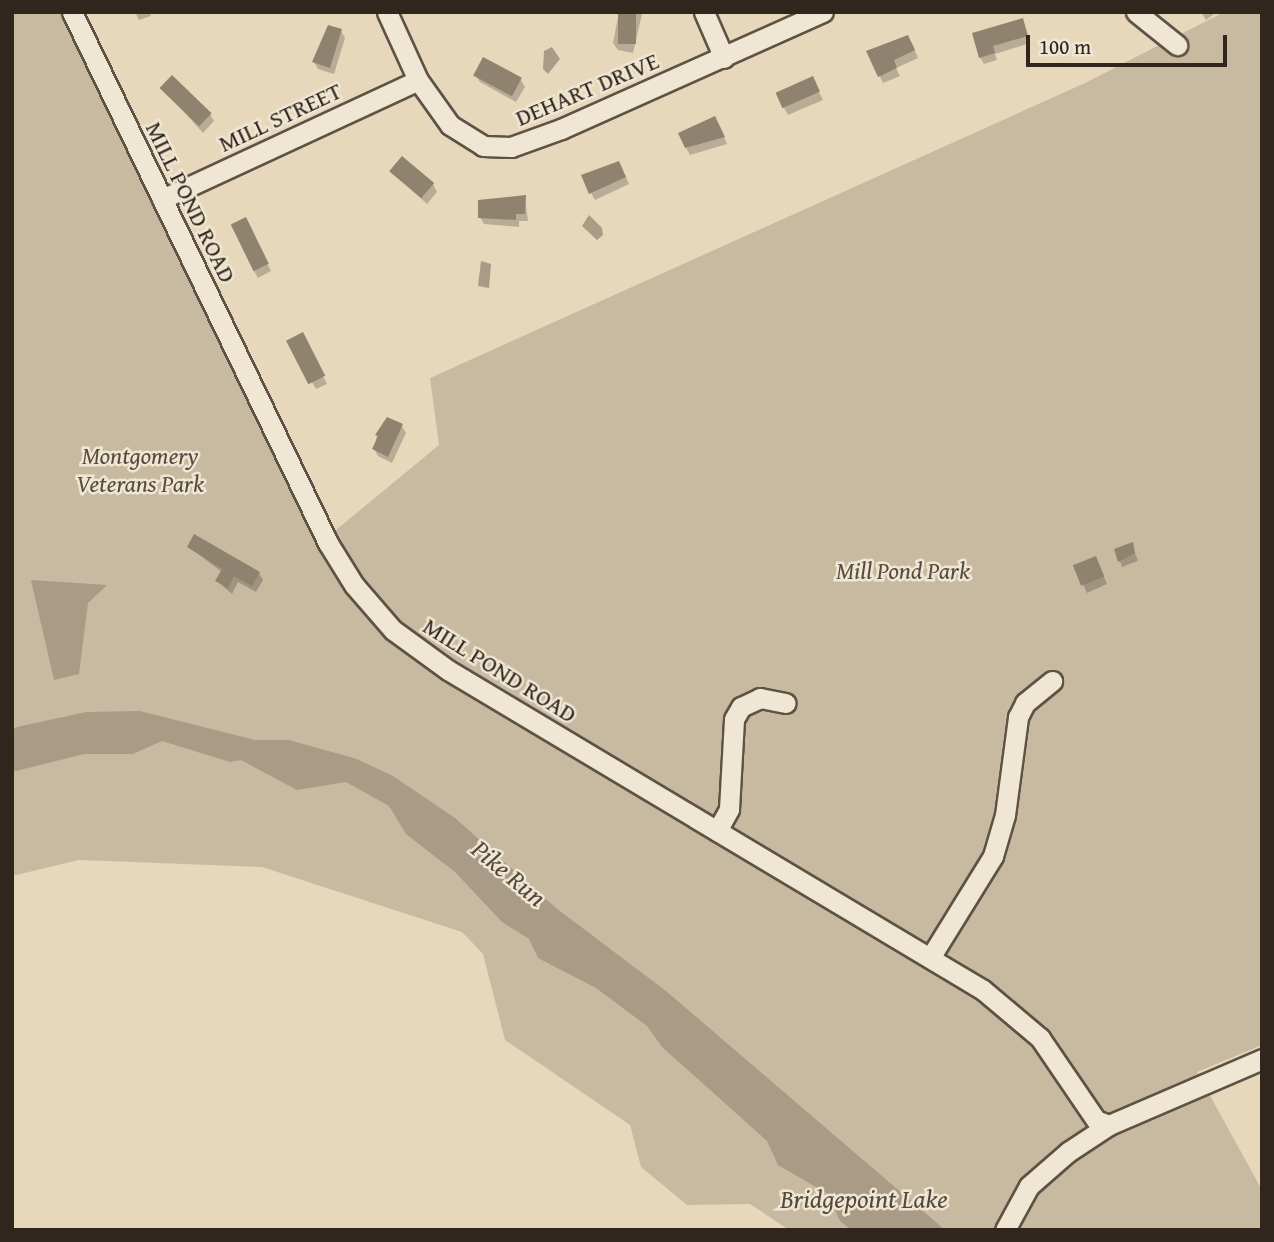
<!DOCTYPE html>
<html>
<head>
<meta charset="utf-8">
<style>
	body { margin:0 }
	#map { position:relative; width:1274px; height:1242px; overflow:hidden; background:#e7d8bc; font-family:"Gentium Book Plus",serif }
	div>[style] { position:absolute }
	.green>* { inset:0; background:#c8baa1 }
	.water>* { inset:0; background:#a99b86 }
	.shadow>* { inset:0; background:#0003; transform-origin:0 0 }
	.building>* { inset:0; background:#8f8370; transform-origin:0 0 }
	.roads { filter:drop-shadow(2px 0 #5e5246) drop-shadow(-2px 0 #5e5246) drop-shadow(0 2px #5e5246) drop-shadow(0 -2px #5e5246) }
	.minor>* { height:19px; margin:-9.5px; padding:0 9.5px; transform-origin:9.5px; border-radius:9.5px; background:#efe6d3 }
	span { translate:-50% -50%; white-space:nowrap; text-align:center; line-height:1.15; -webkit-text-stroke:5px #efe6d3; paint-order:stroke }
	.street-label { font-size:24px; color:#30261e }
	.park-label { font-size:24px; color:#564b3f; font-style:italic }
	.water-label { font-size:26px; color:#54493d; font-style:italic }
	.frame { position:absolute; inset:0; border:14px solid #30261e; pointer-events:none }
	.scale { position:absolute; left:1026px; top:35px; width:201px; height:32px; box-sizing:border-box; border:4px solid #30261e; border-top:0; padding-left:9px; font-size:21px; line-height:24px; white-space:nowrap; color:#30261e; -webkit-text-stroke:5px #efe6d3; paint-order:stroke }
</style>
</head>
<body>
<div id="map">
	<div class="green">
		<div style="clip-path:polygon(12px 12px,61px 12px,319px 544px,439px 445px,430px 378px,1085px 83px,1224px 12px,1262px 12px,1262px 1045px,1197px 1072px,1262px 1190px,1262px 1230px,789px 1230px,750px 1204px,687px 1205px,641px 1167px,630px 1125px,505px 1040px,483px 954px,462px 932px,262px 867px,79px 860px,12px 876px)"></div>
	</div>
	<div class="water">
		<div style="clip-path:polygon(552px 47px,560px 59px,548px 74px,543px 69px,544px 51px)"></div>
		<div style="clip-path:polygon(589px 215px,602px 228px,603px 235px,597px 240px,582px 226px)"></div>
		<div style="clip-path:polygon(481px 261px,491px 264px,489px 288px,478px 286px)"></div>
		<div style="clip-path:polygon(31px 580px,107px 585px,88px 603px,79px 674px,54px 680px)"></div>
		<div style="clip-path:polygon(140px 711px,255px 740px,289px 740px,357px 759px,393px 776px,455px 818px,556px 908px,666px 991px,945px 1230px,851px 1230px,840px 1221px,828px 1194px,778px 1165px,767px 1141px,662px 1047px,647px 1026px,596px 988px,538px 958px,529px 939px,502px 922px,455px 872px,406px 834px,389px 806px,346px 782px,297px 790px,241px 760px,230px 762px,162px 741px,133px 754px,84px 754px,12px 772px,12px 730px,17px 727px,86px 712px)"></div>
	</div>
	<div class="shadow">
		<div style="clip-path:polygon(135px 12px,150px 12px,151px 16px,139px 20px)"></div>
		<div style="clip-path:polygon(619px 12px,642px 14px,633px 53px,618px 50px,613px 43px)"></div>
		<div style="clip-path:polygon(1201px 12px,1212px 12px,1213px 15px,1206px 20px)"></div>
		<div style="clip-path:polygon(1022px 20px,1030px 43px,995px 54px,997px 60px,984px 64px,980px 57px)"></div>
		<div style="clip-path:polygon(341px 31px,345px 38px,334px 74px,318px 69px,314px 62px)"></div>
		<div style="clip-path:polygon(912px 44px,918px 58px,896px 68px,900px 76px,883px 83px,868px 52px)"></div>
		<div style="clip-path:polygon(475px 75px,521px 80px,525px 87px,516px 102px,480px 82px)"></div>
		<div style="clip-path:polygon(816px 86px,823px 100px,788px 115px,784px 108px)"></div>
		<div style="clip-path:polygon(162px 88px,210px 114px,214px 121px,203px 133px)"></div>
		<div style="clip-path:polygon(719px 125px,727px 144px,690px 155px,686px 148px)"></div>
		<div style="clip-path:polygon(623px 171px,629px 184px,595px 200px,591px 193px)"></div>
		<div style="clip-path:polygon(392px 172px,433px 184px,437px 192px,427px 204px)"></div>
		<div style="clip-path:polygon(525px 197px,528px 221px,519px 221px,519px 227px,484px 224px,480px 217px)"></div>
		<div style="clip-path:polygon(249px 226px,271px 271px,258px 278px,254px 271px)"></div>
		<div style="clip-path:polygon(288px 341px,306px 341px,327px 384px,316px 389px)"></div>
		<div style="clip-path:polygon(402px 426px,406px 433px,392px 463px,378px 456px,374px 449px,377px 435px)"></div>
		<div style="left:1132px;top:545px;width:17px;height:17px;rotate:69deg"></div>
		<div style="clip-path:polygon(189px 547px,259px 573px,263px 580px,256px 592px,238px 582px,232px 594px,217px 581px,222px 572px)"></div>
		<div style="clip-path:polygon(1099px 565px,1107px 584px,1087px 593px,1075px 567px)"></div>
	</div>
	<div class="building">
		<div style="left:618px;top:12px;width:18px;height:32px"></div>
		<div style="clip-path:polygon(1023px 18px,1028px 36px,993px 46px,995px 53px,979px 58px,972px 33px)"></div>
		<div style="clip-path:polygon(328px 25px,342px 29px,330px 68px,312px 62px)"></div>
		<div style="clip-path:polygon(908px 35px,915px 50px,894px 60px,897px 68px,878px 77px,866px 51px)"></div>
		<div style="left:483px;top:57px;width:44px;height:21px;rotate:28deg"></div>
		<div style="left:172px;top:75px;width:55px;height:18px;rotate:44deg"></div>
		<div style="left:813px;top:76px;width:17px;height:41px;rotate:66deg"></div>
		<div style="clip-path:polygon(715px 116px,725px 137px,685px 148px,678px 133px)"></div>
		<div style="left:402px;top:156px;width:42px;height:20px;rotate:40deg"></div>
		<div style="clip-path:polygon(619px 161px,626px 177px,589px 194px,581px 175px)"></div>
		<div style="clip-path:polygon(526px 195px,525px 214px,516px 214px,516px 220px,478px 218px,478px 200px)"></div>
		<div style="left:246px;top:217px;width:52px;height:17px;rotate:64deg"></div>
		<div style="left:303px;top:332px;width:49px;height:19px;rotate:63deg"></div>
		<div style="clip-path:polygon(387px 417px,403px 424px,388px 457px,372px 449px,378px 436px,375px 435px)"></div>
		<div style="clip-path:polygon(194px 534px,260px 572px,252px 586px,234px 576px,228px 588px,215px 581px,222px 569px,187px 547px)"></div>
		<div style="clip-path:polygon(1133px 542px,1135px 553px,1118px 562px,1114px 549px)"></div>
		<div style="left:1096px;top:556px;width:22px;height:25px;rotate:68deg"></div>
	</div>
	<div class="roads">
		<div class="minor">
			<div style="left:72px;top:12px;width:589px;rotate:64.26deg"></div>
			<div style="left:328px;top:543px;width:49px;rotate:58.2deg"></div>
			<div style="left:354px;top:585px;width:60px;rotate:49.1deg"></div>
			<div style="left:393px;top:630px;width:68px;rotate:36deg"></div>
			<div style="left:448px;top:670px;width:623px;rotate:30.88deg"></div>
			<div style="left:983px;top:990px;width:75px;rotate:40.1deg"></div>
			<div style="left:1040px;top:1038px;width:99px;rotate:55.7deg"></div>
			<div style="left:1096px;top:1120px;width:14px;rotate:21deg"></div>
			<div style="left:387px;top:12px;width:75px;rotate:65.5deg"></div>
			<div style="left:418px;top:80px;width:55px;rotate:54.6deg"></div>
			<div style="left:450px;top:125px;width:39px;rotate:32deg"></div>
			<div style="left:483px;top:146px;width:28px;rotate:2deg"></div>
			<div style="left:511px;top:147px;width:53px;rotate:-19.8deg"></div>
			<div style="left:561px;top:129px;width:287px;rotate:-24.1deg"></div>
			<div style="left:704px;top:12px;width:50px;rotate:66.5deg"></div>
			<div style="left:1136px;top:12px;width:53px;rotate:38.8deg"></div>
			<div style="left:162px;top:199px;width:282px;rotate:-24.9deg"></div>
			<div style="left:717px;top:831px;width:25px;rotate:-61deg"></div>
			<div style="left:729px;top:809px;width:90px;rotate:-86.8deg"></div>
			<div style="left:734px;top:719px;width:14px;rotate:-60deg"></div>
			<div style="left:741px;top:707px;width:21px;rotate:-25deg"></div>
			<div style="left:760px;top:698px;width:26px;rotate:11deg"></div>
			<div style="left:930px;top:958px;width:120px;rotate:-58.3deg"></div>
			<div style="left:993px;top:856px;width:43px;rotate:-73.7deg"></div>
			<div style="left:1005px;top:815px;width:99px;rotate:-82.4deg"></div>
			<div style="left:1018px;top:717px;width:16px;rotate:-63deg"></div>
			<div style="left:1025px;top:703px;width:35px;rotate:-39deg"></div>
			<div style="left:1005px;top:1230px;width:50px;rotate:-61.4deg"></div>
			<div style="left:1029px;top:1186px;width:52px;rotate:-41.1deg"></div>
			<div style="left:1068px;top:1152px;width:49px;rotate:-33.4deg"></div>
			<div style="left:1109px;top:1125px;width:167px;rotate:-23.3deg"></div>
		</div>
	</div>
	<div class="street-label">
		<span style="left:587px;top:89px;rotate:-23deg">DEHART DRIVE</span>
		<span style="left:280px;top:117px;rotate:-25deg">MILL STREET</span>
		<span style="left:191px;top:202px;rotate:64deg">MILL POND ROAD</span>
		<span style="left:500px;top:670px;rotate:32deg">MILL POND ROAD</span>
	</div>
	<div class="park-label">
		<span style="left:140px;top:470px">Montgomery<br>Veterans Park</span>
		<span style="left:903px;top:571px">Mill Pond Park</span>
	</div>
	<div class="water-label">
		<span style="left:509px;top:873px;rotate:40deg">Pike Run</span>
		<span style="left:864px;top:1199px">Bridgepoint Lake</span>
	</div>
	<div class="frame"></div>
	<div class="scale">100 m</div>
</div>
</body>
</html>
